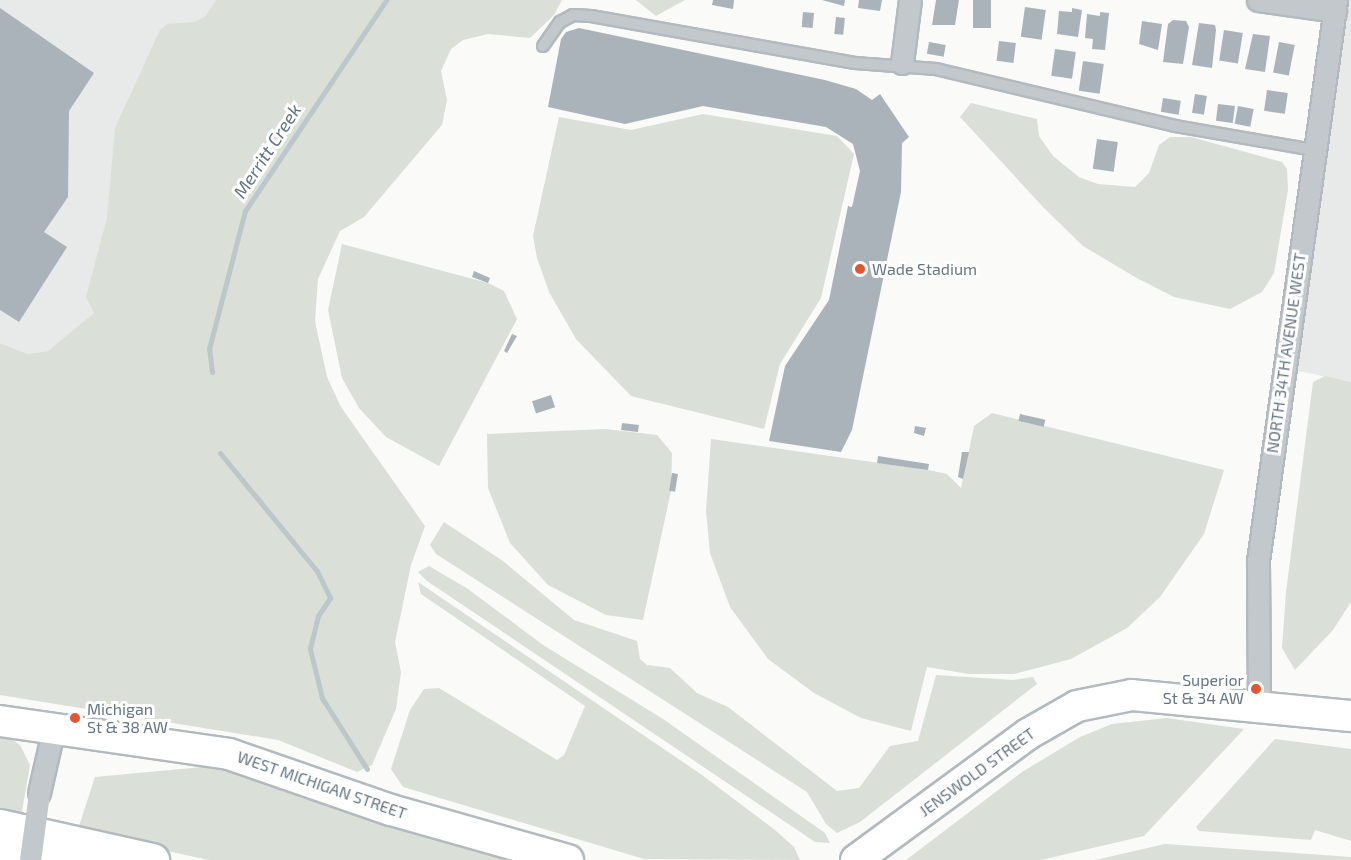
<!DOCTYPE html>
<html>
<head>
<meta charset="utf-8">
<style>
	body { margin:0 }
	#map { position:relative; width:1351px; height:860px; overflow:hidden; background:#fafaf8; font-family:"Exo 2",sans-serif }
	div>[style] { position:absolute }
	.built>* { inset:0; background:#e8e9e9 }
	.green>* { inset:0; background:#dadfd7 }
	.stream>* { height:5px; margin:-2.5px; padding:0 2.5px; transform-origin:2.5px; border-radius:2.5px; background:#bbc7cb }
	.building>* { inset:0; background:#aab3b9; transform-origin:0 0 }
	.roads { filter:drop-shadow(2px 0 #b3babf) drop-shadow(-2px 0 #b3babf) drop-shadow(0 2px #b3babf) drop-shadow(0 -2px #b3babf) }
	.lane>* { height:10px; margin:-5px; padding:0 5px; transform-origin:5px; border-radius:5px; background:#c3c8cc }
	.street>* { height:21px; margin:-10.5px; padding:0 10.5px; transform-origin:10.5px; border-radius:10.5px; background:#c3c8cc }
	.secondary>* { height:30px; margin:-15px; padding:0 15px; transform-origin:15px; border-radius:15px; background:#fff }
	.highway>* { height:33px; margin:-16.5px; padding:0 16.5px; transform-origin:16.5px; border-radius:16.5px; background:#fff }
	.street-bridge>* { height:21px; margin:-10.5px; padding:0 10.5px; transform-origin:10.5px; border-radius:10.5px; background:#c3c8cc }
	.dots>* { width:16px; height:16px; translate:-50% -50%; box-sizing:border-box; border:3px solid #fff; border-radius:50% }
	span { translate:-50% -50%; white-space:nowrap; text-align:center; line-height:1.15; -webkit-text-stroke:6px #fff; paint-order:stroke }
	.poi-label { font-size:16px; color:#657683 }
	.left { translate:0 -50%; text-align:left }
	.right { translate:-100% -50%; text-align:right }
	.street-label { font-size:16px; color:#657683 }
	.water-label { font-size:18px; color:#60757c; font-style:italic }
</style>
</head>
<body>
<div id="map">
	<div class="built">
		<div style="clip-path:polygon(0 0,386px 0,94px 313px,63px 341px,48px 351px,28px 354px,0 343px)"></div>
		<div style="clip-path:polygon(1335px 0,1351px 0,1351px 382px,1284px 368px)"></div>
	</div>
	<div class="green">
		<div style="clip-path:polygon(216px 0,562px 0,554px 15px,530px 38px,488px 34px,463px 40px,451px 49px,441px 71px,447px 100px,442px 125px,364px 217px,340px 231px,318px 279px,315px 321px,327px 377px,341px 407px,425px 526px,411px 565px,395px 642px,401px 672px,396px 709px,372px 765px,357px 772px,278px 740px,0 695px,0 343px,28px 354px,48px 351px,94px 313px,86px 297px,107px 218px,115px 128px,160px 30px,167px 24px,194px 22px,206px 16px)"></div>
		<div style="clip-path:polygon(636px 0,685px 0,656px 16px)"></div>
		<div style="clip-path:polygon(971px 103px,1037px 119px,1039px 136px,1053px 156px,1079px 177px,1098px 184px,1135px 187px,1149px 173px,1159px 145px,1170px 137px,1191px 137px,1282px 162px,1287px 169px,1288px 190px,1274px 273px,1262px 292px,1230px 309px,1174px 297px,1135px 277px,1083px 246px,1044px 208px,960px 117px)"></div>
		<div style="clip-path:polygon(703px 114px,837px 136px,854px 154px,821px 298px,780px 364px,764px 429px,631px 396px,576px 339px,549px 292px,537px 258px,533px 236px,559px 117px,631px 130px)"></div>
		<div style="clip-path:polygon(342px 244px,488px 283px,504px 291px,517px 319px,439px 466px,386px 437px,359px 408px,342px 378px,328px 310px)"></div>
		<div style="clip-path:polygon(1325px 376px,1351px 382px,1351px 602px,1333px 630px,1295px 670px,1282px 648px,1286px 592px,1313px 382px)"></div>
		<div style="clip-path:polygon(992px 413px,1224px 470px,1204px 534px,1160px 597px,1127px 628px,1071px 659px,1014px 674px,969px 674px,927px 667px,911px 731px,861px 718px,814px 693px,768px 659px,730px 607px,710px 553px,706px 511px,711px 439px,928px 470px,947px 474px,961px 488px,974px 426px)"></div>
		<div style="clip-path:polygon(606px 429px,657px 435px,672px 453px,671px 491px,643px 620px,606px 615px,548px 585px,510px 543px,488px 488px,487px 434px)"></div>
		<div style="clip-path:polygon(444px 522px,503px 561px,574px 620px,637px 641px,640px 659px,647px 665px,670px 668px,697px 693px,728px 707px,837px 791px,859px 788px,890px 746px,918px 741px,936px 675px,1013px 680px,1033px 677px,1037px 684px,860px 822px,837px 833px,826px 824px,807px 792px,436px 554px,430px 545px)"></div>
		<div style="clip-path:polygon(429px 566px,468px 589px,543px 645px,663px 719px,825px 833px,830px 843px,815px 842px,427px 581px,418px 572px)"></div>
		<div style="clip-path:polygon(418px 582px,702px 775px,775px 830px,794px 847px,800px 860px,644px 859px,403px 787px,391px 769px,410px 710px,424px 689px,439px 688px,557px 760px,564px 755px,585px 706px,421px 594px)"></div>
		<div style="clip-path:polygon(1167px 718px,1244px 729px,1144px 836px,1041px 860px,906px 860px,1022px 772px,1080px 737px,1112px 724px)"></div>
		<div style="clip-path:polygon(0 731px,20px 745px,30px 765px,20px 823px,0 819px)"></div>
		<div style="clip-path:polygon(1275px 739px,1351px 749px,1351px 841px,1315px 830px,1311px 840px,1199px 831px,1196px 827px)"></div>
		<div style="clip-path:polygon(224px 765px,525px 860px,209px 860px,88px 834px,79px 826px,95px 777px)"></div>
		<div style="clip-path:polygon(1165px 844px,1351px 857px,1351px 860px,1095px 860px)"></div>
	</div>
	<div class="stream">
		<div style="left:212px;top:372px;width:23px;rotate:-97deg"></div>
		<div style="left:209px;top:349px;width:143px;rotate:-75.4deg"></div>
		<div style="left:245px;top:211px;width:254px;rotate:-56.2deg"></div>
		<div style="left:220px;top:453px;width:153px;rotate:50.6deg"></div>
		<div style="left:317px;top:571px;width:30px;rotate:64deg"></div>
		<div style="left:330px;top:598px;width:22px;rotate:124deg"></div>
		<div style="left:318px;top:616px;width:34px;rotate:104deg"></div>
		<div style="left:310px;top:649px;width:50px;rotate:76.2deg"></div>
		<div style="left:322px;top:698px;width:84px;rotate:57.6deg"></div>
	</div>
	<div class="building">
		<div style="clip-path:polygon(713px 0,734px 0,733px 9px,712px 5px)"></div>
		<div style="clip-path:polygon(822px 0,845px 0,844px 6px)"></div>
		<div style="clip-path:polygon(859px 0,882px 0,880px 11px,858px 8px)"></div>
		<div style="clip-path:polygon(936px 0,959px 0,955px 25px,932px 25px)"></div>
		<div style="left:973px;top:0;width:18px;height:28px"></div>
		<div style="left:1025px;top:7px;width:21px;height:30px;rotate:8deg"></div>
		<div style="clip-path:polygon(0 8px,94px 73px,69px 111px,68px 197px,44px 232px,67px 247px,19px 322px,0 310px)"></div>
		<div style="clip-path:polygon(1072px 8px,1082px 10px,1078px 37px,1057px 34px,1059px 11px,1072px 12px)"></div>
		<div style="left:803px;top:12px;width:11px;height:15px;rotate:5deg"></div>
		<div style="clip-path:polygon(1100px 12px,1109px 13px,1105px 50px,1092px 49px,1093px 39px,1085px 38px,1087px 14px,1100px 16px)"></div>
		<div style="left:836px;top:17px;width:9px;height:17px;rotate:6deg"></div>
		<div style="clip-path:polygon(1173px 20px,1186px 21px,1189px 27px,1183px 64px,1163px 62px,1168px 24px)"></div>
		<div style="clip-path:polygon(1142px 21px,1162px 24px,1158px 50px,1139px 44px)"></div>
		<div style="clip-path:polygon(1199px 23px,1215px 25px,1216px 30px,1212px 68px,1192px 65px)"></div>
		<div style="clip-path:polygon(579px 28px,825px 80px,856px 89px,872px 100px,880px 94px,909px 137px,902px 143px,901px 192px,852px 430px,841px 452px,769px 441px,785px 366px,829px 300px,848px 206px,852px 207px,860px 171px,853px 144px,826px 127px,703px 106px,625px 124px,548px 107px,561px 39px,566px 32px)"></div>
		<div style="left:1224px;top:30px;width:19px;height:31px;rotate:9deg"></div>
		<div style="clip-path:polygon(1253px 34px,1270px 36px,1265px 72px,1245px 69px)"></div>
		<div style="left:999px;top:41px;width:17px;height:20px;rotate:7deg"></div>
		<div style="left:929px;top:42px;width:17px;height:12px;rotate:10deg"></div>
		<div style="left:1279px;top:42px;width:16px;height:31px;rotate:11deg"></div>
		<div style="left:1055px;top:49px;width:21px;height:27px;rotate:8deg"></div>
		<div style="left:1083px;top:61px;width:21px;height:30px;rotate:8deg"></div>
		<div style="left:1267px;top:90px;width:21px;height:21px;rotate:8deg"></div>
		<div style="left:1195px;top:94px;width:12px;height:19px;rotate:9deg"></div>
		<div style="left:1163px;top:98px;width:18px;height:14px;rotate:9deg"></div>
		<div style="left:1218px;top:104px;width:17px;height:17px;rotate:7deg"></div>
		<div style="left:1238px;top:106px;width:16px;height:18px;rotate:11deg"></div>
		<div style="left:1097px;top:139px;width:21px;height:30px;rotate:8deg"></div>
		<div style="clip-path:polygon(474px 271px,490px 278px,488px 283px,472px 277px)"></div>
		<div style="clip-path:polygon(512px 334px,517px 336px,507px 353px,504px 351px)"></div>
		<div style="left:551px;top:395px;width:13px;height:20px;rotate:72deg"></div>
		<div style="left:1020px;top:414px;width:26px;height:7px;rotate:13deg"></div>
		<div style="left:622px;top:423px;width:17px;height:7px;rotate:7deg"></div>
		<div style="clip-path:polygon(915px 426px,926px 428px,924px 436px,914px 433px)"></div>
		<div style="clip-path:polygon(962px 452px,969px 452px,963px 479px,958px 477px)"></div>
		<div style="clip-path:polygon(878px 456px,929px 464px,928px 470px,877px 463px)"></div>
		<div style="left:672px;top:473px;width:6px;height:18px;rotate:9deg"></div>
	</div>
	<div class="roads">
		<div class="lane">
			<div style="left:543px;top:46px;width:29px;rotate:-55deg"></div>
			<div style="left:560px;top:22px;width:15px;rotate:-28deg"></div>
			<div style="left:573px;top:15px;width:18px;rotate:3deg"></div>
			<div style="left:591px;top:16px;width:268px;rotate:10.1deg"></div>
			<div style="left:855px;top:63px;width:81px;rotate:4.2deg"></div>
			<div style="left:936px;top:69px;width:246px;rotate:13.4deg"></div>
			<div style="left:1175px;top:126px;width:141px;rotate:9.8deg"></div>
		</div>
		<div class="street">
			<div style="left:1258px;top:0;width:78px;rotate:8.1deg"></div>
			<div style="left:902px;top:63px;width:64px;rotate:-82.8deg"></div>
			<div style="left:1259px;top:707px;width:146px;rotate:-90.4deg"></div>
			<div style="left:1258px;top:561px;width:566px;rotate:-82.08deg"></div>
			<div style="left:39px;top:793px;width:68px;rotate:-77.2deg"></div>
		</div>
		<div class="secondary">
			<div style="left:0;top:721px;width:231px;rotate:8.2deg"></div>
			<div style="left:229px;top:754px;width:171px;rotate:19.1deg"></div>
			<div style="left:391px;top:810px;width:184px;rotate:15.8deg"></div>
			<div style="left:856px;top:860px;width:213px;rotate:-36.2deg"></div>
			<div style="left:1028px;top:734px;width:56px;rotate:-29.7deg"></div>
			<div style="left:1077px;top:706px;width:56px;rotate:-11.3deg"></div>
			<div style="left:1132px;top:695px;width:220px;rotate:5.5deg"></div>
		</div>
		<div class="highway">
			<div style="left:0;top:826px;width:156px;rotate:12.6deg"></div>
			<div style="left:0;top:851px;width:65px;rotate:8deg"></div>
		</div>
	</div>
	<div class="street-bridge">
		<div style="left:30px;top:860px;width:68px;rotate:-82.3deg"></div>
	</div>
	<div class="dots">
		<div style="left:860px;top:269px;background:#e4572e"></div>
		<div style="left:1256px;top:689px;background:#e4572e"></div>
		<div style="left:75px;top:718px;background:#e4572e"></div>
	</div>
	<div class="poi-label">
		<span class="left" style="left:872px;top:269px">Wade Stadium</span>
		<span class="right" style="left:1244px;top:689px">Superior<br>St &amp; 34 AW</span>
		<span class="left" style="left:87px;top:718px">Michigan<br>St &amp; 38 AW</span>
	</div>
	<div class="street-label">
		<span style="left:1286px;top:353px;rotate:-82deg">NORTH 34TH AVENUE WEST</span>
		<span style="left:977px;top:772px;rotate:-36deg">JENSWOLD STREET</span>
		<span style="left:322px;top:785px;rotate:19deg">WEST MICHIGAN STREET</span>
	</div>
	<div class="water-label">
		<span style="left:267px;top:151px;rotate:-57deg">Merritt Creek</span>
	</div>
</div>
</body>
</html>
